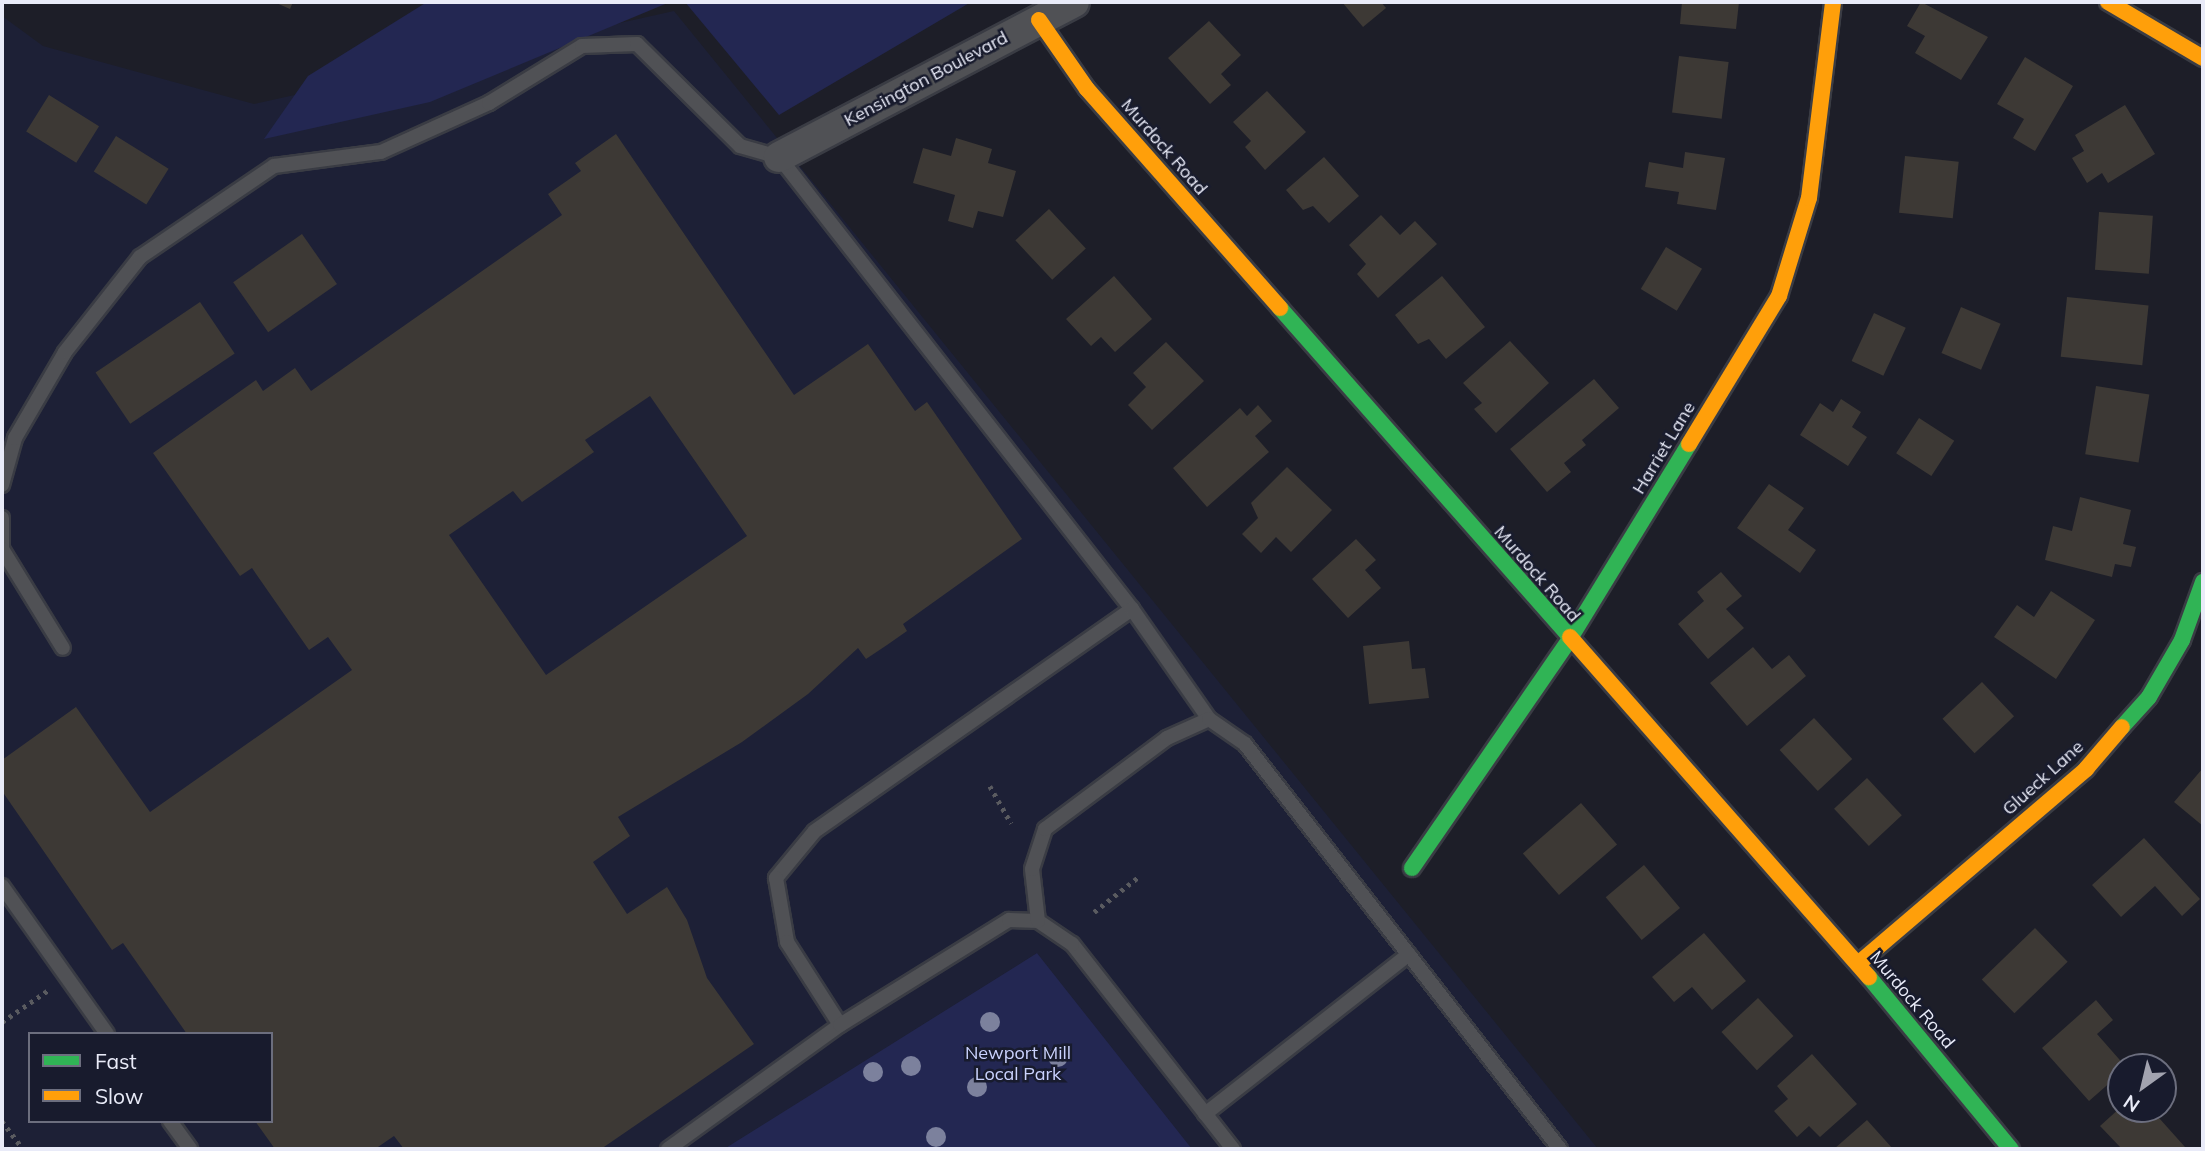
<!DOCTYPE html>
<html>
<head>
<meta charset="utf-8">
<style>
	body { margin:0 }
	#map { position:relative; width:2205px; height:1151px; overflow:hidden; background:#1d1e28; font-family:Mulish,sans-serif }
	div>[style] { position:absolute }
	.built>* { inset:0; background:#1d2036 }
	.green>* { inset:0; background:#232752 }
	.building>* { inset:0; background:#3d3935; transform-origin:0 0 }
	.path>* { height:4.5px; margin-top:-2.25px; transform-origin:0; background:repeating-linear-gradient(90deg,#5a5b60 0 3.5px,transparent 0 8.5px) }
	.roads { filter:drop-shadow(2px 0 #3a3c44) drop-shadow(-2px 0 #3a3c44) drop-shadow(0 2px #3a3c44) drop-shadow(0 -2px #3a3c44) }
	.lane>* { height:14px; margin:-7px; padding:0 7px; transform-origin:7px; border-radius:7px; background:#505155 }
	.street>* { height:30px; margin:-15px; padding:0 15px; transform-origin:15px; border-radius:15px; background:#505155 }
	.fast>* { height:16px; margin:-8px; padding:0 8px; transform-origin:8px; border-radius:8px; background:#30b455 }
	.slow>* { height:16px; margin:-8px; padding:0 8px; transform-origin:8px; border-radius:8px; background:#ff9f0a }
	.trees>* { width:20px; height:20px; margin:-10px; border-radius:50%; background:#7c819d }
	span { translate:-50% -50%; white-space:nowrap; text-align:center; line-height:1.15; -webkit-text-stroke:5px #181b2d; paint-order:stroke }
	.street-label { font-size:18px; color:#e9ebf8 }
	.park-label { font-size:18px; color:#cad2fd }
	.frame { position:absolute; inset:0; border:4px solid #e9ebf8; pointer-events:none }
	.legend { position:absolute; left:28px; top:1032px; width:245px; height:91px; box-sizing:border-box; background:#181b2d; border:2px solid #6c6e7e; margin:0; padding:9px 12px; list-style:none; font-size:21px; color:#e9ebf8 }
	.legend li { display:flex; align-items:center; gap:14px; height:35px }
	.legend b { width:35px; border:2px solid #6c6e7e }
	.north { position:absolute; left:2107px; top:1053px; width:70px; height:70px; box-sizing:border-box; background:#181b2d; border:2px solid #6c6e7e; border-radius:50%; rotate:214deg; font-size:19px; font-weight:700; line-height:28px; text-align:center; color:#e9ebf8 }
	.north::after { content:''; display:block; margin:auto; width:24px; height:32px; background:#a2a3af; clip-path:polygon(50% 0,100% 100%,50% 72%,0 100%) }
</style>
</head>
<body>
<div id="map">
	<div class="built">
		<div style="clip-path:polygon(evenodd,674px 11px,1598px 1149px,1192px 1149px,1037px 953px,724px 1149px,2px 1149px,2px 16px,43px 46px,254px 104px,674px 11px,30px 1034px,271px 1034px,271px 1121px,30px 1121px,30px 1034px)"></div>
	</div>
	<div class="green">
		<div style="clip-path:polygon(427px 2px,670px 2px,430px 102px,264px 139px,308px 76px)"></div>
		<div style="clip-path:polygon(685px 2px,971px 2px,779px 115px)"></div>
		<div style="clip-path:polygon(1037px 953px,1192px 1149px,724px 1149px)"></div>
	</div>
	<div class="building">
		<div style="clip-path:polygon(274px 2px,293px 2px,290px 9px)"></div>
		<div style="clip-path:polygon(1342px 2px,1381px 2px,1386px 8px,1363px 27px)"></div>
		<div style="clip-path:polygon(1682px 2px,1739px 2px,1736px 29px,1680px 24px)"></div>
		<div style="clip-path:polygon(1921px 2px,1988px 37px,1961px 80px,1915px 53px,1925px 36px,1907px 26px)"></div>
		<div style="clip-path:polygon(1209px 21px,1241px 55px,1221px 74px,1231px 85px,1210px 104px,1168px 58px)"></div>
		<div style="left:1679px;top:56px;width:50px;height:57px;rotate:7deg"></div>
		<div style="clip-path:polygon(2025px 57px,2073px 86px,2035px 151px,2013px 138px,2024px 119px,1997px 104px)"></div>
		<div style="clip-path:polygon(1267px 91px,1306px 132px,1265px 170px,1245px 147px,1251px 141px,1233px 122px)"></div>
		<div style="left:49px;top:95px;width:59px;height:43px;rotate:32deg"></div>
		<div style="clip-path:polygon(2125px 105px,2155px 154px,2108px 183px,2102px 173px,2087px 183px,2072px 158px,2084px 151px,2075px 135px)"></div>
		<div style="clip-path:polygon(evenodd,616px 134px,794px 395px,868px 344px,915px 411px,927px 402px,1022px 539px,903px 624px,907px 631px,887px 645px,866px 659px,858px 648px,808px 694px,742px 742px,618px 817px,630px 836px,593px 862px,627px 914px,667px 887px,687px 920px,707px 978px,754px 1044px,601px 1149px,404px 1149px,394px 1136px,375px 1149px,275px 1149px,255px 1121px,271px 1121px,271px 1034px,187px 1034px,123px 943px,112px 950px,2px 791px,2px 760px,76px 707px,150px 812px,352px 670px,328px 637px,309px 650px,252px 568px,240px 576px,153px 453px,256px 380px,263px 391px,295px 368px,311px 391px,562px 215px,548px 194px,581px 171px,575px 163px,616px 134px,650px 396px,747px 536px,546px 675px,449px 535px,513px 491px,522px 502px,594px 452px,585px 440px,650px 396px)"></div>
		<div style="left:116px;top:136px;width:62px;height:42px;rotate:32deg"></div>
		<div style="clip-path:polygon(956px 138px,992px 149px,988px 163px,1016px 171px,1003px 217px,978px 211px,973px 228px,948px 221px,955px 195px,913px 183px,923px 148px,951px 156px)"></div>
		<div style="clip-path:polygon(1685px 152px,1725px 158px,1716px 210px,1677px 204px,1679px 192px,1645px 187px,1649px 162px,1683px 168px)"></div>
		<div style="left:1905px;top:156px;width:54px;height:57px;rotate:6deg"></div>
		<div style="clip-path:polygon(1324px 157px,1359px 196px,1329px 223px,1313px 206px,1303px 210px,1286px 190px)"></div>
		<div style="left:1049px;top:209px;width:54px;height:46px;rotate:47deg"></div>
		<div style="left:2099px;top:212px;width:54px;height:58px;rotate:4deg"></div>
		<div style="clip-path:polygon(1381px 215px,1400px 235px,1415px 221px,1437px 244px,1378px 298px,1357px 274px,1366px 264px,1349px 245px)"></div>
		<div style="left:302px;top:234px;width:61px;height:84px;rotate:55deg"></div>
		<div style="left:1666px;top:247px;width:42px;height:49px;rotate:31deg"></div>
		<div style="clip-path:polygon(1114px 276px,1152px 319px,1115px 352px,1101px 337px,1091px 346px,1066px 319px)"></div>
		<div style="clip-path:polygon(1442px 276px,1485px 327px,1446px 359px,1429px 339px,1418px 344px,1395px 315px)"></div>
		<div style="left:2067px;top:297px;width:82px;height:60px;rotate:6deg"></div>
		<div style="left:200px;top:302px;width:62px;height:126px;rotate:56deg"></div>
		<div style="left:1961px;top:307px;width:43px;height:50px;rotate:23deg"></div>
		<div style="left:1874px;top:313px;width:35px;height:53px;rotate:25deg"></div>
		<div style="clip-path:polygon(1510px 341px,1549px 383px,1496px 433px,1474px 409px,1482px 403px,1463px 383px)"></div>
		<div style="clip-path:polygon(1166px 342px,1204px 381px,1152px 430px,1128px 405px,1146px 387px,1133px 373px)"></div>
		<div style="clip-path:polygon(1594px 379px,1619px 408px,1582px 440px,1586px 445px,1564px 463px,1571px 472px,1547px 492px,1510px 449px)"></div>
		<div style="left:2096px;top:386px;width:54px;height:69px;rotate:9deg"></div>
		<div style="clip-path:polygon(1841px 399px,1861px 412px,1852px 427px,1867px 437px,1848px 466px,1800px 435px,1820px 403px,1833px 412px)"></div>
		<div style="clip-path:polygon(1258px 405px,1272px 421px,1255px 436px,1269px 452px,1207px 507px,1173px 468px,1240px 408px,1247px 416px)"></div>
		<div style="left:1919px;top:418px;width:42px;height:42px;rotate:33deg"></div>
		<div style="clip-path:polygon(1287px 467px,1332px 510px,1291px 552px,1276px 537px,1261px 553px,1242px 534px,1258px 518px,1251px 503px)"></div>
		<div style="clip-path:polygon(1769px 484px,1804px 508px,1788px 530px,1816px 550px,1800px 573px,1737px 528px)"></div>
		<div style="clip-path:polygon(2080px 497px,2131px 510px,2123px 544px,2136px 547px,2131px 567px,2115px 564px,2112px 577px,2045px 560px,2053px 526px,2072px 531px)"></div>
		<div style="clip-path:polygon(1356px 539px,1376px 560px,1365px 570px,1381px 588px,1348px 618px,1312px 579px)"></div>
		<div style="clip-path:polygon(1721px 572px,1742px 596px,1726px 609px,1744px 628px,1708px 659px,1678px 624px,1704px 601px,1697px 592px)"></div>
		<div style="clip-path:polygon(2051px 591px,2095px 620px,2056px 679px,1994px 637px,2017px 605px,2034px 617px)"></div>
		<div style="clip-path:polygon(1409px 641px,1412px 669px,1425px 668px,1429px 698px,1369px 704px,1363px 646px)"></div>
		<div style="clip-path:polygon(1753px 647px,1772px 669px,1789px 655px,1806px 676px,1747px 726px,1710px 683px)"></div>
		<div style="left:1982px;top:682px;width:47px;height:54px;rotate:47deg"></div>
		<div style="left:1814px;top:718px;width:56px;height:47px;rotate:47deg"></div>
		<div style="clip-path:polygon(2203px 768px,2203px 826px,2174px 802px)"></div>
		<div style="left:1867px;top:778px;width:51px;height:45px;rotate:47deg"></div>
		<div style="left:1581px;top:803px;width:55px;height:77px;rotate:49deg"></div>
		<div style="clip-path:polygon(2144px 838px,2200px 899px,2182px 916px,2155px 886px,2121px 917px,2092px 885px)"></div>
		<div style="left:1644px;top:865px;width:56px;height:50px;rotate:50deg"></div>
		<div style="left:2035px;top:928px;width:47px;height:74px;rotate:46deg"></div>
		<div style="clip-path:polygon(1704px 933px,1746px 981px,1712px 1010px,1692px 987px,1674px 1002px,1652px 977px)"></div>
		<div style="left:1758px;top:998px;width:52px;height:50px;rotate:47deg"></div>
		<div style="clip-path:polygon(2096px 1000px,2113px 1020px,2097px 1034px,2126px 1067px,2121px 1067px,2121px 1073px,2089px 1101px,2042px 1048px)"></div>
		<div style="clip-path:polygon(1812px 1054px,1857px 1104px,1820px 1137px,1809px 1126px,1797px 1137px,1774px 1111px,1788px 1099px,1777px 1086px)"></div>
		<div style="clip-path:polygon(2121px 1107px,2151px 1109px,2185px 1147px,2122px 1149px,2100px 1126px)"></div>
		<div style="clip-path:polygon(1867px 1120px,1893px 1149px,1834px 1149px)"></div>
	</div>
	<div class="path">
		<div style="left:990px;top:786px;width:43px;rotate:60.4deg"></div>
		<div style="left:1094px;top:912px;width:55px;rotate:-38.3deg"></div>
		<div style="left:2px;top:1022px;width:55px;rotate:-34.6deg"></div>
		<div style="left:2px;top:1121px;width:35px;rotate:53deg"></div>
	</div>
	<div class="roads">
		<div class="lane">
			<div style="left:2px;top:485px;width:49px;rotate:-74.5deg"></div>
			<div style="left:15px;top:438px;width:99px;rotate:-59.8deg"></div>
			<div style="left:65px;top:352px;width:121px;rotate:-51.7deg"></div>
			<div style="left:140px;top:257px;width:162px;rotate:-34.2deg"></div>
			<div style="left:274px;top:166px;width:108px;rotate:-7.5deg"></div>
			<div style="left:381px;top:152px;width:119px;rotate:-24.4deg"></div>
			<div style="left:489px;top:103px;width:109px;rotate:-31.5deg"></div>
			<div style="left:582px;top:46px;width:55px;rotate:-2.1deg"></div>
			<div style="left:637px;top:44px;width:145px;rotate:44.7deg"></div>
			<div style="left:740px;top:146px;width:41px;rotate:15.8deg"></div>
			<div style="left:779px;top:157px;width:574px;rotate:52.01deg"></div>
			<div style="left:1132px;top:609px;width:388px;rotate:145deg"></div>
			<div style="left:814px;top:832px;width:60px;rotate:129.6deg"></div>
			<div style="left:776px;top:878px;width:65px;rotate:80.2deg"></div>
			<div style="left:787px;top:942px;width:98px;rotate:57.4deg"></div>
			<div style="left:2px;top:518px;width:31px;rotate:90deg"></div>
			<div style="left:2px;top:549px;width:116px;rotate:58.4deg"></div>
			<div style="left:1132px;top:609px;width:134px;rotate:55deg"></div>
			<div style="left:2px;top:886px;width:181px;rotate:54.6deg"></div>
			<div style="left:1205px;top:1114px;width:259px;rotate:-38.1deg"></div>
			<div style="left:170px;top:1121px;width:34px;rotate:54deg"></div>
			<div style="left:668px;top:1149px;width:212px;rotate:-35.8deg"></div>
			<div style="left:840px;top:1025px;width:199px;rotate:-31.9deg"></div>
			<div style="left:1009px;top:920px;width:29px;rotate:2deg"></div>
			<div style="left:1233px;top:1149px;width:261px;rotate:-128.1deg"></div>
			<div style="left:1072px;top:944px;width:41px;rotate:-145.9deg"></div>
			<div style="left:1038px;top:921px;width:52px;rotate:-96.6deg"></div>
			<div style="left:1032px;top:869px;width:42px;rotate:-72deg"></div>
			<div style="left:1045px;top:829px;width:152px;rotate:-36.7deg"></div>
			<div style="left:1167px;top:738px;width:46px;rotate:-24.3deg"></div>
			<div style="left:1209px;top:719px;width:44px;rotate:34.8deg"></div>
			<div style="left:1245px;top:744px;width:513px;rotate:52.13deg"></div>
		</div>
		<div class="street">
			<div style="left:779px;top:157px;width:333px;rotate:-27.7deg"></div>
		</div>
		<div class="fast">
			<div style="left:1280px;top:308px;width:439px;rotate:48.6deg"></div>
			<div style="left:2122px;top:727px;width:40px;rotate:-48deg"></div>
			<div style="left:2149px;top:697px;width:66px;rotate:-59.9deg"></div>
			<div style="left:2182px;top:640px;width:62px;rotate:-70.1deg"></div>
			<div style="left:1412px;top:868px;width:277px;rotate:-55.4deg"></div>
			<div style="left:1569px;top:640px;width:230px;rotate:-58.5deg"></div>
			<div style="left:1869px;top:977px;width:223px;rotate:50.5deg"></div>
		</div>
		<div class="slow">
			<div style="left:2108px;top:2px;width:110px;rotate:30.5deg"></div>
			<div style="left:1039px;top:20px;width:84px;rotate:55.2deg"></div>
			<div style="left:1087px;top:89px;width:292px;rotate:48.6deg"></div>
			<div style="left:1689px;top:444px;width:173px;rotate:-58.7deg"></div>
			<div style="left:1779px;top:296px;width:102px;rotate:-73deg"></div>
			<div style="left:1809px;top:198px;width:197px;rotate:-83deg"></div>
			<div style="left:1570px;top:637px;width:453px;rotate:48.7deg"></div>
			<div style="left:1858px;top:964px;width:300px;rotate:-40.5deg"></div>
			<div style="left:2086px;top:769px;width:55px;rotate:-49.4deg"></div>
		</div>
	</div>
	<div class="trees">
		<div style="left:990px;top:1022px"></div>
		<div style="left:1058px;top:1057px"></div>
		<div style="left:911px;top:1066px"></div>
		<div style="left:873px;top:1072px"></div>
		<div style="left:977px;top:1087px"></div>
		<div style="left:936px;top:1137px"></div>
	</div>
	<div class="street-label">
		<span style="left:926px;top:79px;rotate:-28deg">Kensington Boulevard</span>
		<span style="left:1164px;top:147px;rotate:49deg">Murdock Road</span>
		<span style="left:1664px;top:448px;rotate:-59deg">Harriet Lane</span>
		<span style="left:1537px;top:574px;rotate:49deg">Murdock Road</span>
		<span style="left:2043px;top:778px;rotate:-42deg">Glueck Lane</span>
		<span style="left:1912px;top:1000px;rotate:50deg">Murdock Road</span>
	</div>
	<div class="park-label">
		<span style="left:1018px;top:1064px">Newport Mill<br>Local Park</span>
	</div>
	<div class="frame"></div>
	<ul class="legend">
	<li><b style="height:9px;background:#30b455"></b>Fast</li>
	<li><b style="height:9px;background:#ff9f0a"></b>Slow</li>
	</ul>
	<div class="north">N</div>
</div>
</body>
</html>
